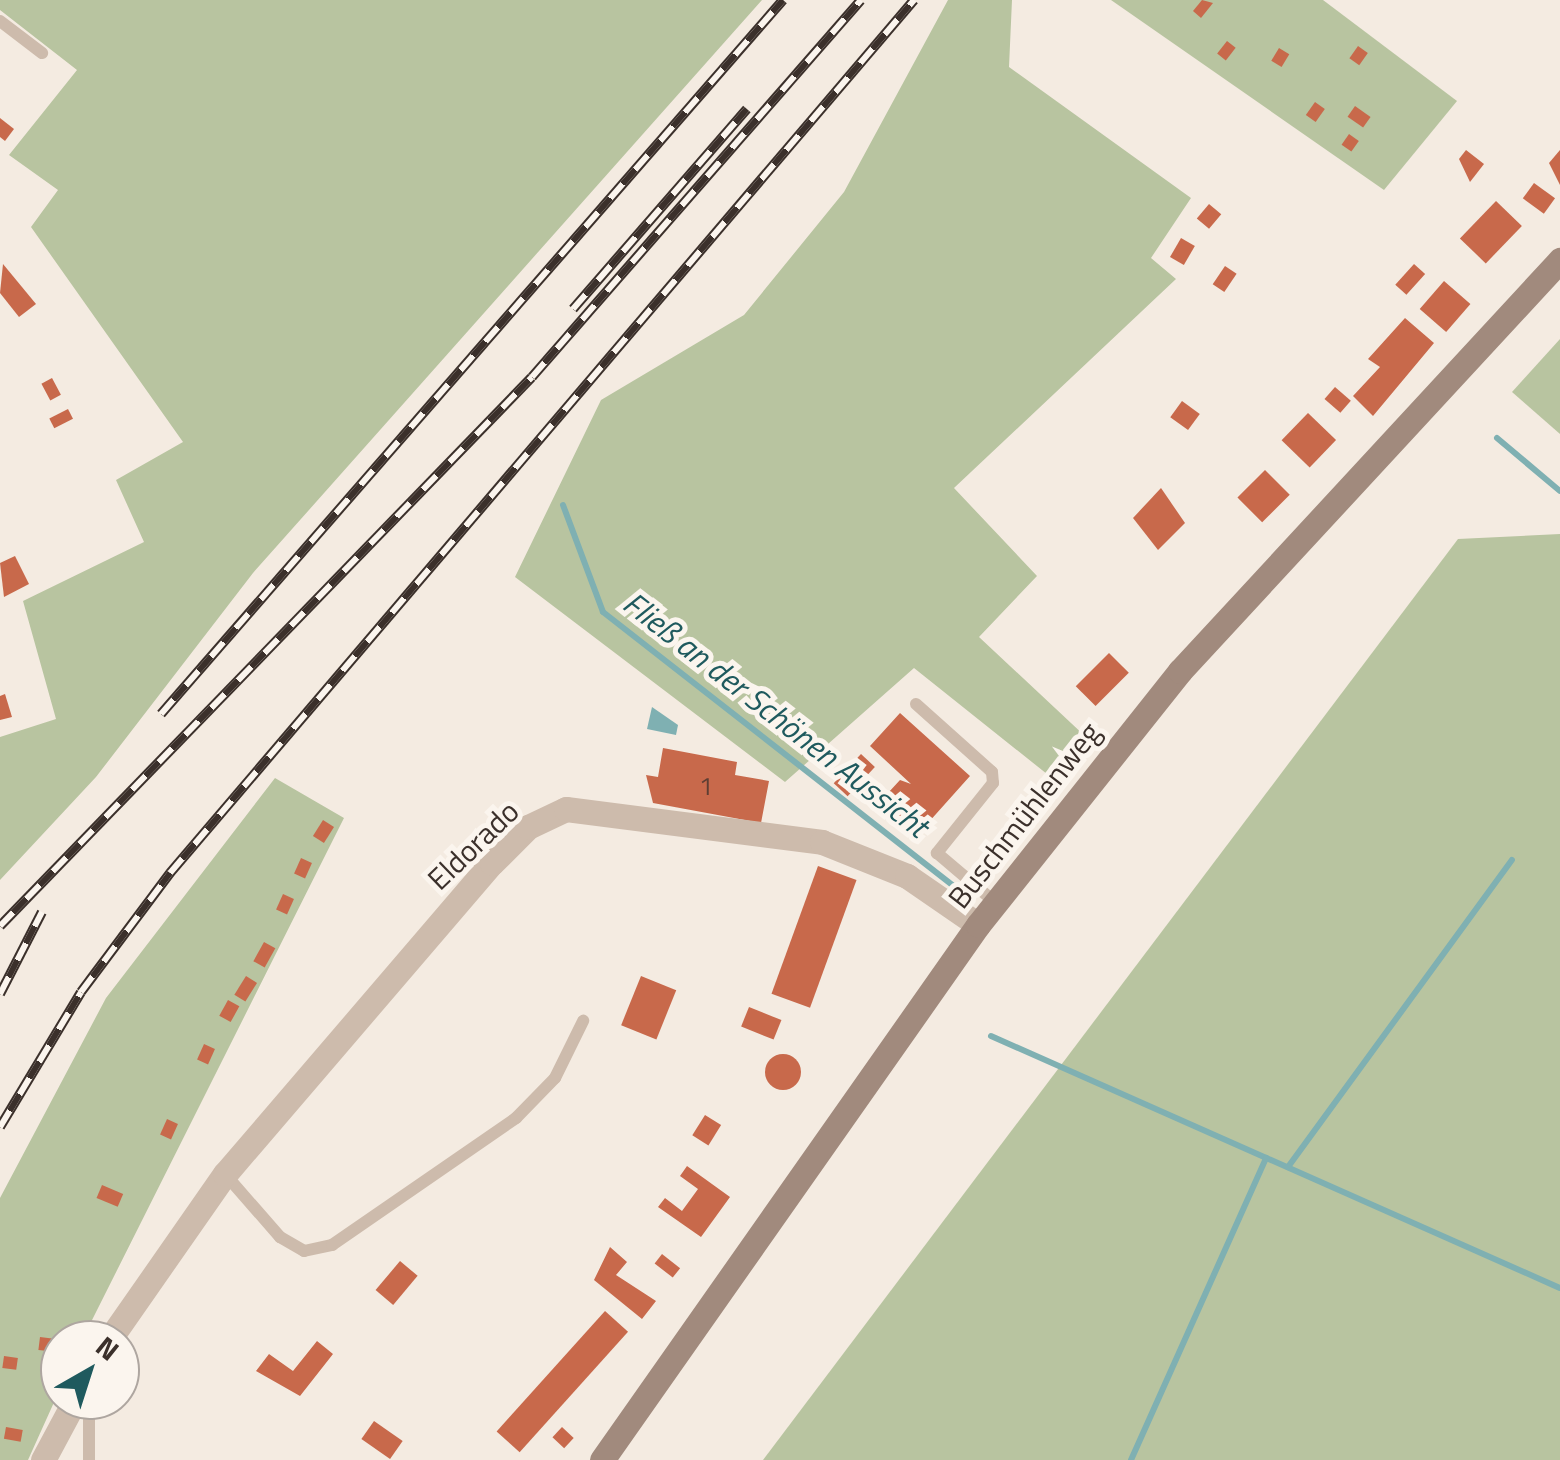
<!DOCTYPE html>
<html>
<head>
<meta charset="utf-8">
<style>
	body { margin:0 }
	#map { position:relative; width:1560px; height:1460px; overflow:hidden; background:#f4ebe1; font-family:"Titillium Web",sans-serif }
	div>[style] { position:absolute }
	.green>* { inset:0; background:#b8c4a0 }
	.water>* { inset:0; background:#7fb0b2 }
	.stream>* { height:6px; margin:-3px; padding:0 3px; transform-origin:3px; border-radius:3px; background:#7fb0b2 }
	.building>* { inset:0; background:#c8694b; transform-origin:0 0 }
	.round { border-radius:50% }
	.lane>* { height:12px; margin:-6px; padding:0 6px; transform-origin:6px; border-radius:6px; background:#cdbbac }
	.street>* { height:25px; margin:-12.5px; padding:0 12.5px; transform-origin:12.5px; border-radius:12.5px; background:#cdbbac }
	.secondary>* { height:25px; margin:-12.5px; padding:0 12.5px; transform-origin:12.5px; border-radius:12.5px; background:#a18a7d }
	.rail>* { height:10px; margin-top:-5px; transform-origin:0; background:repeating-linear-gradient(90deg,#fbf5ee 0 19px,#3b302b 0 38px); box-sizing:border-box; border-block:2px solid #3b302b }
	span { translate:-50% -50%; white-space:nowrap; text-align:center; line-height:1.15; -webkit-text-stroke:10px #fbf5ee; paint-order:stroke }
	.number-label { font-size:25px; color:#5e3e33 }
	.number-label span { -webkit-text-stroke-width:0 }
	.street-label { font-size:30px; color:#3b302b }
	.water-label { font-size:32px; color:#1f5a5e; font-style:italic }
	.north { position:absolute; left:40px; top:1320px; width:100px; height:100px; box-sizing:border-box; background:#fbf5ee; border:2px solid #aea6a0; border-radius:50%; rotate:39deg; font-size:28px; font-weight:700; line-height:40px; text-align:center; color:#3b302b }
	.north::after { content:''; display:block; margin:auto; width:35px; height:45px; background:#1f5a5e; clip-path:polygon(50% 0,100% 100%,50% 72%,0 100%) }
</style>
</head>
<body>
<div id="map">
	<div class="green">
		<div style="clip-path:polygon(0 0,762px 0,253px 573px,96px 777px,0 880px,0 737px,56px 719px,23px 601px,144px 542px,116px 480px,183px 442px,31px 227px,58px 190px,9px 155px,77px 70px,0 10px)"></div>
		<div style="clip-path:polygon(948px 0,1012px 0,1009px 67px,1191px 198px,1151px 258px,1176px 279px,954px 488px,1037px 576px,979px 637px,1087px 738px,1052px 778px,914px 668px,785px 782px,515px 577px,601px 400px,744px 315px,844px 192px)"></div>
		<div style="clip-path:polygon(1111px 0,1323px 0,1457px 101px,1384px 190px)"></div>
		<div style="clip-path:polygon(1560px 339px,1560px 434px,1512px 392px)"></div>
		<div style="clip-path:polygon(1560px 534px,1560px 1460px,763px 1460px,1458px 539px)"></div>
		<div style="clip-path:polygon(275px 778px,344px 818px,82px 1340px,60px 1340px,60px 1389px,28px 1460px,0 1460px,0 1198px,106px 998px)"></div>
	</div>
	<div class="water">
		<div style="clip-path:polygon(652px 707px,678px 725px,676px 735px,647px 729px)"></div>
	</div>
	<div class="stream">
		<div style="left:1497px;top:438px;width:82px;rotate:40.1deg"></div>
		<div style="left:563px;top:505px;width:114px;rotate:69.5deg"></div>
		<div style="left:603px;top:612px;width:452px;rotate:38deg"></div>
		<div style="left:991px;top:1036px;width:622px;rotate:23.89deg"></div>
		<div style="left:1288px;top:1167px;width:380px;rotate:-53.9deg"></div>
		<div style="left:1131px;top:1460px;width:331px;rotate:-65.9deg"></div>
	</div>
	<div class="building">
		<div style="clip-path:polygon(1202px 0,1213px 3px,1201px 18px,1193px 11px)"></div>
		<div style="left:1227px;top:41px;width:11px;height:16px;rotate:38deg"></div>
		<div style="left:1358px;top:46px;width:12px;height:15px;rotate:35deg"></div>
		<div style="left:1279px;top:48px;width:12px;height:15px;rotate:31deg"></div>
		<div style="left:1315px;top:102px;width:12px;height:16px;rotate:35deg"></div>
		<div style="left:1355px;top:106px;width:19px;height:13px;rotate:35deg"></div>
		<div style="clip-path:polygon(0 118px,14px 129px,5px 141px,0 137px)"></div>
		<div style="left:1349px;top:134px;width:12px;height:13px;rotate:35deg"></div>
		<div style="clip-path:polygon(1466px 150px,1484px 164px,1470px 182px,1459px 159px)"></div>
		<div style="clip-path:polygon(1560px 150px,1560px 185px,1549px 163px)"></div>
		<div style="left:1534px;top:183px;width:26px;height:19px;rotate:36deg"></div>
		<div style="left:1496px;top:201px;width:36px;height:52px;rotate:44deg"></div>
		<div style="left:1209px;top:204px;width:16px;height:19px;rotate:40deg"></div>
		<div style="left:1181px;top:238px;width:16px;height:22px;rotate:30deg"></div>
		<div style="clip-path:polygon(3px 264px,36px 304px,19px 317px,0 293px)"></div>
		<div style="left:1414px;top:264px;width:15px;height:28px;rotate:42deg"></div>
		<div style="left:1225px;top:266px;width:14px;height:22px;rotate:34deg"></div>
		<div style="left:1444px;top:281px;width:35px;height:37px;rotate:41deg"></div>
		<div style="clip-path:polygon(1405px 318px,1434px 343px,1373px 416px,1353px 396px,1380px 367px,1368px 359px)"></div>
		<div style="left:52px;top:378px;width:19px;height:12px;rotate:62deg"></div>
		<div style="left:1335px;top:387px;width:21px;height:16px;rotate:41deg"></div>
		<div style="left:1182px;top:401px;width:22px;height:20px;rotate:36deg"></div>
		<div style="left:68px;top:409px;width:11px;height:21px;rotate:63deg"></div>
		<div style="left:1308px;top:413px;width:39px;height:38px;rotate:44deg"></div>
		<div style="left:1265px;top:470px;width:35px;height:39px;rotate:45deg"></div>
		<div style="clip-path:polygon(1161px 488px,1185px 523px,1158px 550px,1133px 518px)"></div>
		<div style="clip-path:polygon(15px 556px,29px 584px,4px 597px,0 563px)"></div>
		<div style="left:1109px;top:653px;width:28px;height:47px;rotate:45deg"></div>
		<div style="clip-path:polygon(5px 694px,12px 717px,0 720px,0 696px)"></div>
		<div style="clip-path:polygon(900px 713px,970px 776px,919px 833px,890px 807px,896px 800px,888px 793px,900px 780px,911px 784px,870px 746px)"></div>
		<div style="clip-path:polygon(663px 748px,737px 762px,735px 775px,769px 781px,761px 823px,653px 803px,646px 775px,658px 777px)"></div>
		<div style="left:861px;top:754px;width:19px;height:40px;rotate:43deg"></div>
		<div style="left:323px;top:820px;width:13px;height:19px;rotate:32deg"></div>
		<div style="left:301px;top:858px;width:12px;height:17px;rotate:24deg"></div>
		<div style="left:818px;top:866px;width:41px;height:136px;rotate:20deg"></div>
		<div style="left:283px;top:894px;width:12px;height:17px;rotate:24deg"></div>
		<div style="left:264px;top:942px;width:13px;height:22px;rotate:29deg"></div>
		<div style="left:246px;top:976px;width:13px;height:22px;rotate:32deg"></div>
		<div style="left:641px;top:976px;width:38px;height:53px;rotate:22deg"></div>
		<div style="left:228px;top:1000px;width:13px;height:18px;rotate:29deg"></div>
		<div style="left:749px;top:1007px;width:35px;height:21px;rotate:22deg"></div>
		<div style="left:204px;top:1044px;width:12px;height:17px;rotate:24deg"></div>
		<div class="round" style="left:765px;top:1054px;width:36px;height:36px"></div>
		<div style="left:705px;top:1115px;width:19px;height:24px;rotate:32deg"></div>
		<div style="left:167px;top:1119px;width:12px;height:17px;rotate:24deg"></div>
		<div style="clip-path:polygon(687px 1166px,730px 1197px,701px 1237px,658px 1207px,665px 1198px,682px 1211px,698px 1189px,680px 1176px)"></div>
		<div style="left:102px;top:1185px;width:23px;height:14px;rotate:23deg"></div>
		<div style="clip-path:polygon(610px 1247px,627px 1262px,616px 1275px,656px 1301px,642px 1319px,594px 1280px)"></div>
		<div style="left:662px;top:1254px;width:23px;height:12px;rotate:38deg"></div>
		<div style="left:400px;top:1261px;width:23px;height:38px;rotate:40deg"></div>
		<div style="left:605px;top:1311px;width:31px;height:162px;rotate:42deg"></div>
		<div style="left:40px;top:1337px;width:16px;height:13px;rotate:7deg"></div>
		<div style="clip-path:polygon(317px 1341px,333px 1354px,300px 1396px,256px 1371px,269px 1354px,293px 1371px)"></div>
		<div style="left:4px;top:1356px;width:14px;height:12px;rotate:8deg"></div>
		<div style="left:374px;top:1421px;width:35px;height:22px;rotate:35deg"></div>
		<div style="left:6px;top:1427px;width:17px;height:12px;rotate:10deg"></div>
		<div style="left:562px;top:1427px;width:16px;height:14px;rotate:43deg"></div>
	</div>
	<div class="lane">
		<div style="left:0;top:21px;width:53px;rotate:37.3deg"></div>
		<div style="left:916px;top:704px;width:102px;rotate:41.8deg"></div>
		<div style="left:992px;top:772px;width:11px;rotate:85deg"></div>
		<div style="left:993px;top:783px;width:90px;rotate:128.7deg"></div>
		<div style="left:937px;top:853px;width:77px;rotate:40.3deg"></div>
		<div style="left:225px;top:1174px;width:84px;rotate:48.9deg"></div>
		<div style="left:280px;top:1237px;width:28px;rotate:30deg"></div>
		<div style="left:304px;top:1251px;width:29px;rotate:-12deg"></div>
		<div style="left:332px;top:1245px;width:224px;rotate:-34.6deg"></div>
		<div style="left:516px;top:1118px;width:56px;rotate:-45.7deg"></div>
		<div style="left:555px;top:1078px;width:64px;rotate:-63.8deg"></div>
		<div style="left:89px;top:1400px;width:60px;rotate:90deg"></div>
	</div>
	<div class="street">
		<div style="left:109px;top:1340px;width:203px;rotate:-55.1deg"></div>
		<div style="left:225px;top:1174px;width:410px;rotate:-49.4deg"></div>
		<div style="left:492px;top:863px;width:51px;rotate:-45deg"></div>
		<div style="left:528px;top:827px;width:42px;rotate:-25.3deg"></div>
		<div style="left:566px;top:809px;width:258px;rotate:7.3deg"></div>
		<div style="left:822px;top:842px;width:92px;rotate:21.8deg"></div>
		<div style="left:907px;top:876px;width:86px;rotate:34.6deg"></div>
		<div style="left:43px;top:1460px;width:68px;rotate:-61.9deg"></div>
	</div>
	<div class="secondary">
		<div style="left:602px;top:1460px;width:654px;rotate:-54.9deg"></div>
		<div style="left:978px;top:925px;width:325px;rotate:-51.5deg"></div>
		<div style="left:1180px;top:671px;width:560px;rotate:-47.24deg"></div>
	</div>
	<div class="rail">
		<div style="left:573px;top:309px;width:265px;rotate:-49deg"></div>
		<div style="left:161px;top:714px;width:947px;rotate:-48.94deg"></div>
		<div style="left:0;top:926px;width:764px;rotate:-45.9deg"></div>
		<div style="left:532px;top:377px;width:500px;rotate:-48.89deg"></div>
		<div style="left:0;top:994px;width:92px;rotate:-62.9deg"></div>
		<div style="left:0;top:1127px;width:157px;rotate:-59deg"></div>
		<div style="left:81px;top:992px;width:149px;rotate:-53.2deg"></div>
		<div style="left:170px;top:873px;width:1147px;rotate:-49.56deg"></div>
	</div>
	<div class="number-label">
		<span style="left:706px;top:786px">1</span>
	</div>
	<div class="street-label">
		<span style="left:1024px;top:815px;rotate:-52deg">Buschmühlenweg</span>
		<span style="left:473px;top:845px;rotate:-44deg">Eldorado</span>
	</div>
	<div class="water-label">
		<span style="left:776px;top:714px;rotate:38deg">Fließ an der Schönen Aussicht</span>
	</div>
	<div class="north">N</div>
</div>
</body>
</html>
